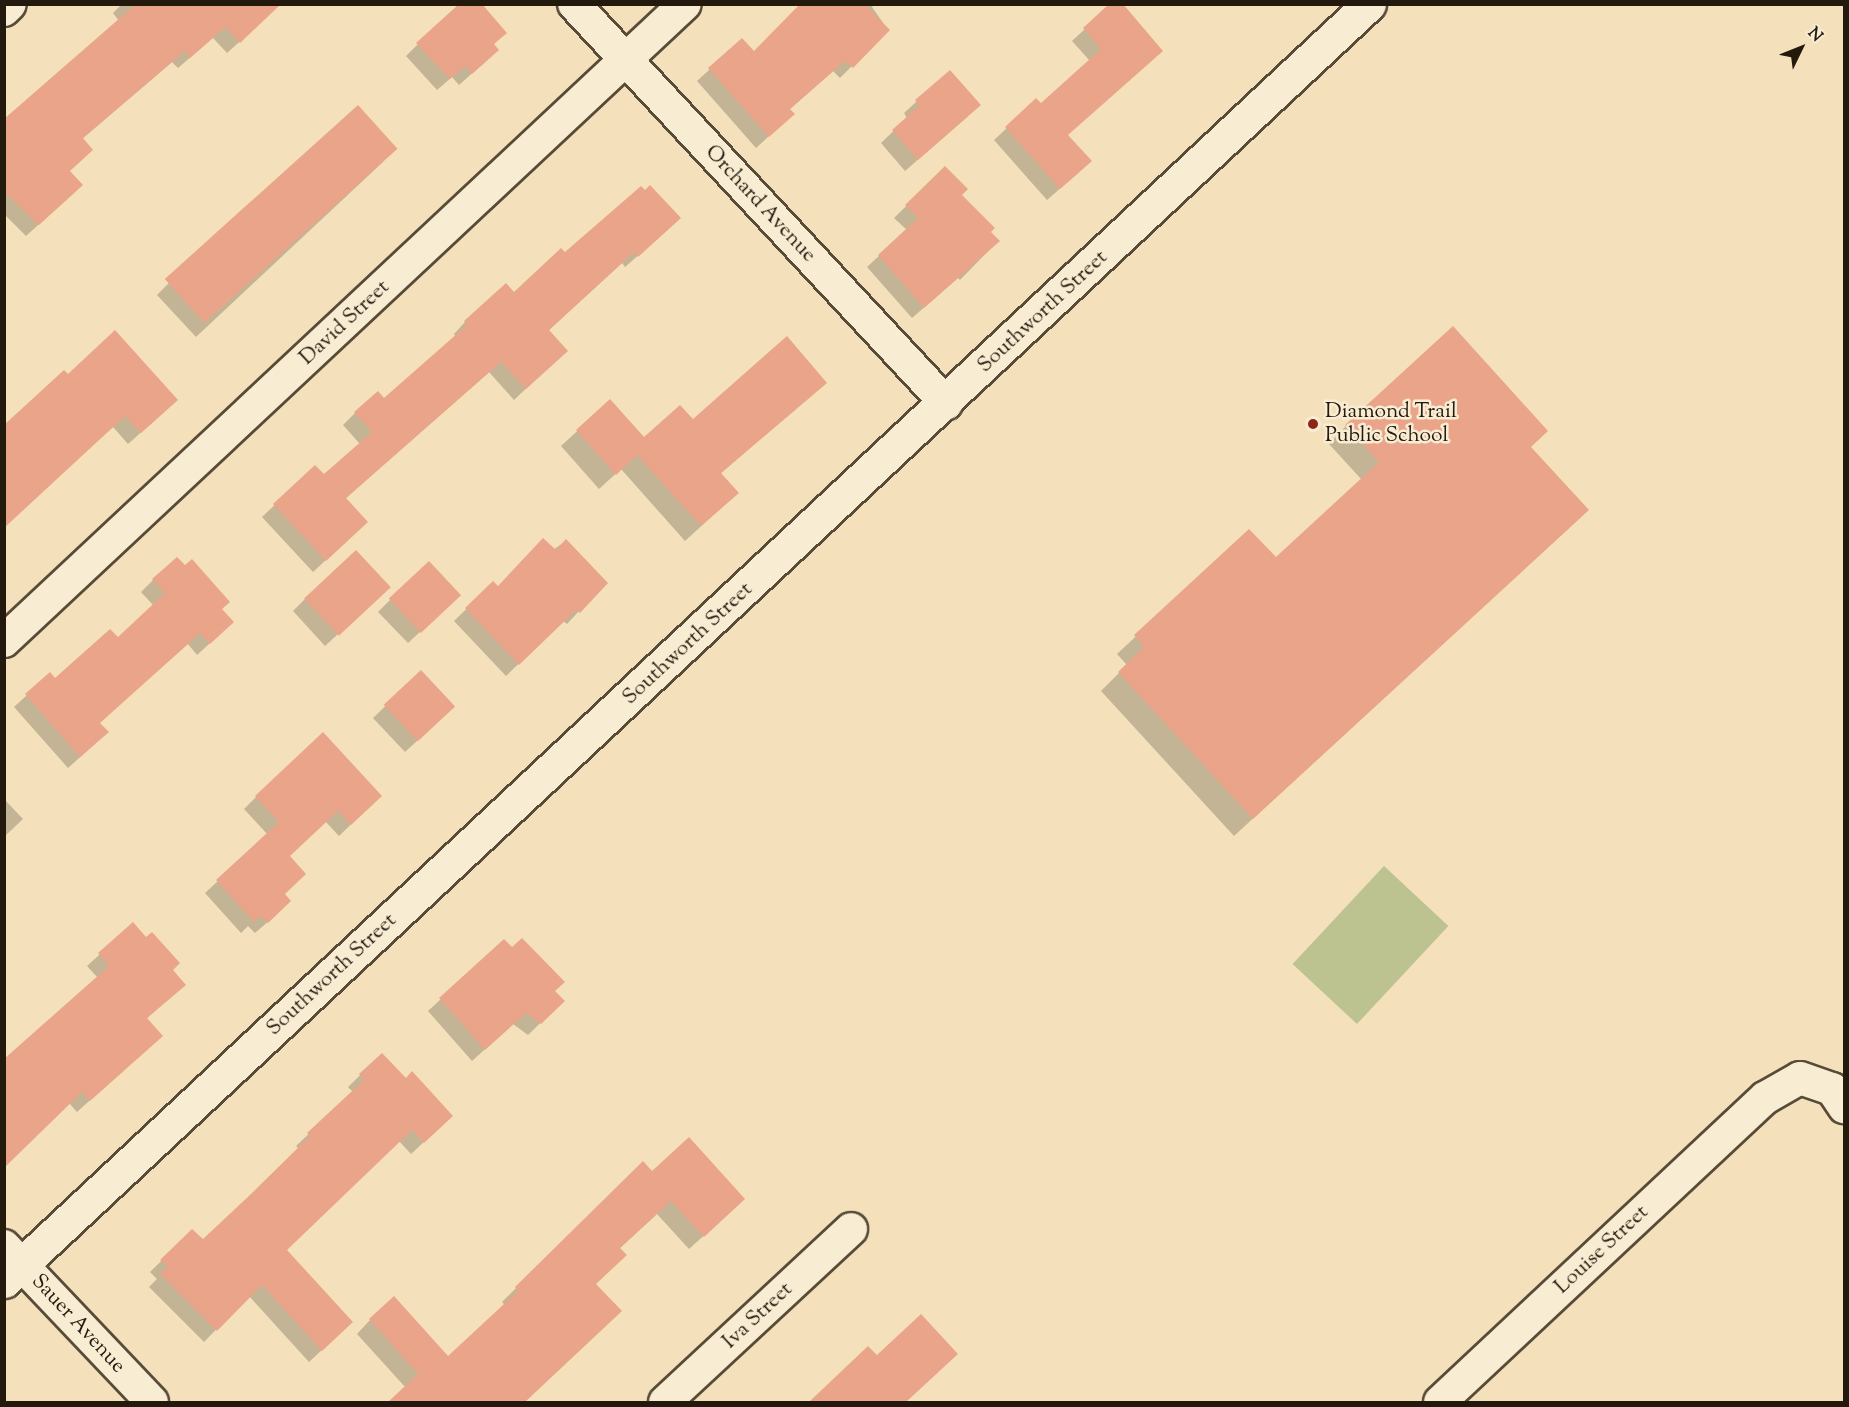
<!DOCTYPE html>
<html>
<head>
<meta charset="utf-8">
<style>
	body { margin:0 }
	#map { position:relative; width:1849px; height:1407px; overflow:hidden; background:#f4e1bb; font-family:"Sorts Mill Goudy",serif }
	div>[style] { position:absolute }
	.green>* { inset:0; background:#bcc290; transform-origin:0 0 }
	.shadow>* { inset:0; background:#0003 }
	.building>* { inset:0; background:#eaa489; transform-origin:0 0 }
	.roads { filter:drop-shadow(2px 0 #584b38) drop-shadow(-2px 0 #584b38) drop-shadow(0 2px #584b38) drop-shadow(0 -2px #584b38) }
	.street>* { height:32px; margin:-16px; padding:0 16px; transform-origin:16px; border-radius:16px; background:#f8ecd3 }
	.secondary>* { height:33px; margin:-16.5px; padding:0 16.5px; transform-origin:16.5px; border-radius:16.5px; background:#f8ecd3 }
	.dots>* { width:16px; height:16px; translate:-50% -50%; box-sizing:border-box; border:3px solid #f8ecd3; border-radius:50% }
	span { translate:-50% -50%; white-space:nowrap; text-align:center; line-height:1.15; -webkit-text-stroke:5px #f8ecd3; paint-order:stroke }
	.street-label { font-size:21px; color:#24190d }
	.poi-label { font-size:21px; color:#24190d }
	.left { translate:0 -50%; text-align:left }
	.frame { position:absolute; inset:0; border:6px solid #24190d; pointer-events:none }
	.north { position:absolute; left:1771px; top:18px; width:60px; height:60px; -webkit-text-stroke:4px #f8ecd3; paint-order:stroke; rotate:47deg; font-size:16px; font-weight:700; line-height:24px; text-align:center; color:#24190d }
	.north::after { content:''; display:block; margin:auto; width:21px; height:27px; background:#24190d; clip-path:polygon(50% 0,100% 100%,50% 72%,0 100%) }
</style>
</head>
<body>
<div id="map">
	<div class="green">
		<div style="left:1384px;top:866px;width:88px;height:134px;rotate:43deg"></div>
	</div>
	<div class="shadow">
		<div style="clip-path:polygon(122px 4px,272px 4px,260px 23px,227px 53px,213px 38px,178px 68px,172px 62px,82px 139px,68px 172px,69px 197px,26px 236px,4px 214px,4px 121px,119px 21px,113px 13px)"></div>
		<div style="clip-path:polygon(802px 4px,874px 4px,872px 7px,888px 30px,840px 78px,833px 71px,789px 110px,793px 114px,756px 148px,697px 81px,742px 40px,754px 53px)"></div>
		<div style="clip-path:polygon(1112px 4px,1121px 4px,1067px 135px,1078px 173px,1047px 200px,994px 140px,1036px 101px,1040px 106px,1090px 61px,1072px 41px)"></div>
		<div style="clip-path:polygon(418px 44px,493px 45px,485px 62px,459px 85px,452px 77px,437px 90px,406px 56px)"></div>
		<div style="clip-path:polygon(949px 72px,967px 117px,905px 171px,881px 143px,907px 118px,904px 113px)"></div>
		<div style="clip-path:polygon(384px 161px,196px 337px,157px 295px,169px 283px)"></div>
		<div style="clip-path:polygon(945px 168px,960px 195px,998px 241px,960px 280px,958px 278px,912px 318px,867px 267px,907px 230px,894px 218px)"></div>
		<div style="clip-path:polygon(667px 230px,625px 267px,622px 263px,548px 331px,554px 362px,514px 400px,489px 372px,345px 499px,354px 534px,313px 572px,262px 517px,315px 467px,324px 476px,360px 444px,343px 425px,355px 413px,384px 400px,456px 337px,454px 334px,465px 322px,514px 294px,565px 254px)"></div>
		<div style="clip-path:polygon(67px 376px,164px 412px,128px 444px,113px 427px,4px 526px,4px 421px,8px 424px)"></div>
		<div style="clip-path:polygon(825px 383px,720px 474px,721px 508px,685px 541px,621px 469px,599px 489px,561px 446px,610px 401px,644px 439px)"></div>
		<div style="clip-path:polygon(1346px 426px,1530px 448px,1569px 528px,1234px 836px,1101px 691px,1127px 665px,1117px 654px,1249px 531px,1276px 559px,1362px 480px,1329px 444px)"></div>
		<div style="clip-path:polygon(566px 541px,605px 583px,567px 624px,563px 621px,506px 676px,454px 621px,493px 583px,498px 588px)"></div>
		<div style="clip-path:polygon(153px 580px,220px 609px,220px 634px,197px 655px,188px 644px,99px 723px,95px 744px,68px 768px,14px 707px,50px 674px,55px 681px,117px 639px,153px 605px,141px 592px)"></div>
		<div style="clip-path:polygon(377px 598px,325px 646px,293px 611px,305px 599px)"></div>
		<div style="clip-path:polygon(390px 600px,447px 607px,408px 643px,378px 612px)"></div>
		<div style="clip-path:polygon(421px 672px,441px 719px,405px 752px,373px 718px)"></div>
		<div style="clip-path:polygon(256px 797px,368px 808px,339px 836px,325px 821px,288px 856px,278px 913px,255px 933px,248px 926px,241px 933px,205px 893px,268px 835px,244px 809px)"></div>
		<div style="clip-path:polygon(4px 799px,23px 819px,4px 837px)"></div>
		<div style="clip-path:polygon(133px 924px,172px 996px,146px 1019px,149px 1047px,77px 1112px,69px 1103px,98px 978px,87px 966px)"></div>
		<div style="clip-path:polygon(504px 941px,563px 1001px,528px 1035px,513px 1024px,472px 1061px,428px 1011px)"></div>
		<div style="clip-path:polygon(381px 1055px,406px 1080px,439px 1128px,411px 1154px,399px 1141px,285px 1250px,339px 1334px,309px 1362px,249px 1296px,204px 1342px,149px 1287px,157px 1279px,150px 1272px,192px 1231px,203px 1241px,299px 1149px,296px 1146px,353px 1092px,348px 1087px)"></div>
		<div style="clip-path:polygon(643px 1163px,652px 1173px,730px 1212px,689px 1249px,657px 1214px,619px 1249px,594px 1285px,606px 1325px,524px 1402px,390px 1402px,406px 1388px,357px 1334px,370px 1320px,394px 1298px,448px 1358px,505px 1305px,502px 1302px)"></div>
		<div style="clip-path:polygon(868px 1348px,877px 1357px,944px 1366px,905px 1402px,810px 1402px)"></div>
	</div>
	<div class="building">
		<div style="clip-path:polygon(136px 4px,281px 4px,240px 43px,225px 27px,190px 58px,185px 51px,83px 138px,93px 150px,70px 171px,83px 185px,39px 225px,4px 192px,4px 119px)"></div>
		<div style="clip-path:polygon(459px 4px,482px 4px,507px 33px,494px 44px,499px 50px,472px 74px,465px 66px,450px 79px,416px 43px)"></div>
		<div style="clip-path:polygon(800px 4px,864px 4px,890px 30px,853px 68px,845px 61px,790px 109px,795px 114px,769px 137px,708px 68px,742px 38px,754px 51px)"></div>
		<div style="clip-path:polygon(1109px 4px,1123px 4px,1163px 51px,1068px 135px,1092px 161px,1060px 189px,1005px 127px,1036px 98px,1041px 103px,1101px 49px,1083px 28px)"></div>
		<div style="clip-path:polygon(950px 70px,981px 105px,918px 160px,892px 130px,919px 106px,915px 100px)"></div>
		<div style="left:358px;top:105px;width:59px;height:260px;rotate:48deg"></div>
		<div style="clip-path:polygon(945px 166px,968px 189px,962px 195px,995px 228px,991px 232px,1000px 241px,924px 308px,878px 255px,918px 218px,905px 205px)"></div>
		<div style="clip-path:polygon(650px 185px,681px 218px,638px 257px,634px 252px,549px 330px,568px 351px,526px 389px,501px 362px,346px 498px,368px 522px,326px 561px,273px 504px,315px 465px,324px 474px,372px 432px,354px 412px,378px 391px,384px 398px,467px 325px,464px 321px,506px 283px,514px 292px,561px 248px,565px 252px,641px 186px,645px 190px)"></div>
		<div style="clip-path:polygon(1453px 326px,1548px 431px,1531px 447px,1589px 510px,1253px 819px,1118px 672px,1144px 647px,1134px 635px,1249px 529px,1276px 557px,1379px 462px,1345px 425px)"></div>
		<div style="clip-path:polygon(115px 330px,178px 400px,141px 433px,125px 416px,4px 528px,4px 425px,64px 370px,68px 374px)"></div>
		<div style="clip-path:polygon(787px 336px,827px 383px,721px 473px,739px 493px,701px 526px,637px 455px,616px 475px,576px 430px,610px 399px,644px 437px,680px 405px,693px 419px)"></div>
		<div style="clip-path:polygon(543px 538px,556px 550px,566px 539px,608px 583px,580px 613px,576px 610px,519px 665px,465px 608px,493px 581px,498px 586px)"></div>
		<div style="left:356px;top:550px;width:51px;height:71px;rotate:47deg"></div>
		<div style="clip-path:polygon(177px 557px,185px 565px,192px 559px,230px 602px,222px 609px,234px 622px,210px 644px,200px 633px,100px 723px,109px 732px,80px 757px,25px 694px,50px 672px,55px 678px,110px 629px,118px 637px,165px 593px,152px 579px)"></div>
		<div style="left:429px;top:561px;width:47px;height:55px;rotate:47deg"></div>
		<div style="left:421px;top:670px;width:50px;height:51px;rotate:47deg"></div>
		<div style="clip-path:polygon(323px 732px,382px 796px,351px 825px,338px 811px,290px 856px,306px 874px,285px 894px,291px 901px,268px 923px,261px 916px,254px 922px,216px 880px,279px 822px,255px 796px)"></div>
		<div style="clip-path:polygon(133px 922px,146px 937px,152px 932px,180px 963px,173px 970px,186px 985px,147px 1018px,163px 1036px,90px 1101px,82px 1092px,4px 1168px,4px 1059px,109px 966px,98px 953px)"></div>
		<div style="clip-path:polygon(522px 938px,565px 982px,555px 991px,565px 1001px,541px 1024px,526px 1013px,485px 1050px,439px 998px,504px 939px,512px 947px)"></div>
		<div style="clip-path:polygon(382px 1053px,406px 1078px,412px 1071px,453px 1116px,424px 1143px,412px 1130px,287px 1250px,353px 1322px,322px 1351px,262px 1285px,217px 1331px,160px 1274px,168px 1266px,160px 1260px,192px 1229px,203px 1239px,251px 1194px,310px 1136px,307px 1133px,364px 1080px,359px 1074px)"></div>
		<div style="clip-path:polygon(689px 1137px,745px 1199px,704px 1237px,671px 1201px,620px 1248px,627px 1255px,596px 1284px,622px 1311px,525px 1402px,388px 1402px,418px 1374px,369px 1319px,394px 1296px,448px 1356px,518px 1291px,515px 1287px,643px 1161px,652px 1171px)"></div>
		<div style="clip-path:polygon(921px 1314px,958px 1354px,906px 1402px,809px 1402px,868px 1346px,877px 1355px)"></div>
	</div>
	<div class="roads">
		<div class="street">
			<div style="left:574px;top:4px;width:546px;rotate:47.01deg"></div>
			<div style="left:4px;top:10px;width:8px;rotate:-45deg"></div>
			<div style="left:4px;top:641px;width:932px;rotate:-43.09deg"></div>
			<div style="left:4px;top:1246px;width:215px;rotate:46.5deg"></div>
			<div style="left:665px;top:1402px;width:254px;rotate:-42.9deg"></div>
			<div style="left:1440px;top:1402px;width:445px;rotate:-43.1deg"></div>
			<div style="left:1765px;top:1098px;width:40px;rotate:-29.7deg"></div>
			<div style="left:1800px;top:1078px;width:34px;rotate:19deg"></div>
			<div style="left:1832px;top:1089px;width:22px;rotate:56deg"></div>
		</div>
		<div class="secondary">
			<div style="left:4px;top:1281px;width:1869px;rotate:-43.09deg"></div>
		</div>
	</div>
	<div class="dots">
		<div style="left:1313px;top:424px;background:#8f2418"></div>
	</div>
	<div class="street-label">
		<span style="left:760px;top:204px;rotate:47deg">Orchard Avenue</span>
		<span style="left:1043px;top:312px;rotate:-43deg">Southworth Street</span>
		<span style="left:345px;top:323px;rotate:-43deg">David Street</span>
		<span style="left:688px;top:644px;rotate:-43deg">Southworth Street</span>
		<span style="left:332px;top:975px;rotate:-43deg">Southworth Street</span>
		<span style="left:1602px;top:1250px;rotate:-43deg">Louise Street</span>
		<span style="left:758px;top:1316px;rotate:-43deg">Iva Street</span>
		<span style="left:78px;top:1324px;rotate:47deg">Sauer Avenue</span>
	</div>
	<div class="poi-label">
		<span class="left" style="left:1325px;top:424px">Diamond Trail<br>Public School</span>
	</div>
	<div class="frame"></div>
	<div class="north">N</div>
</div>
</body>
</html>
